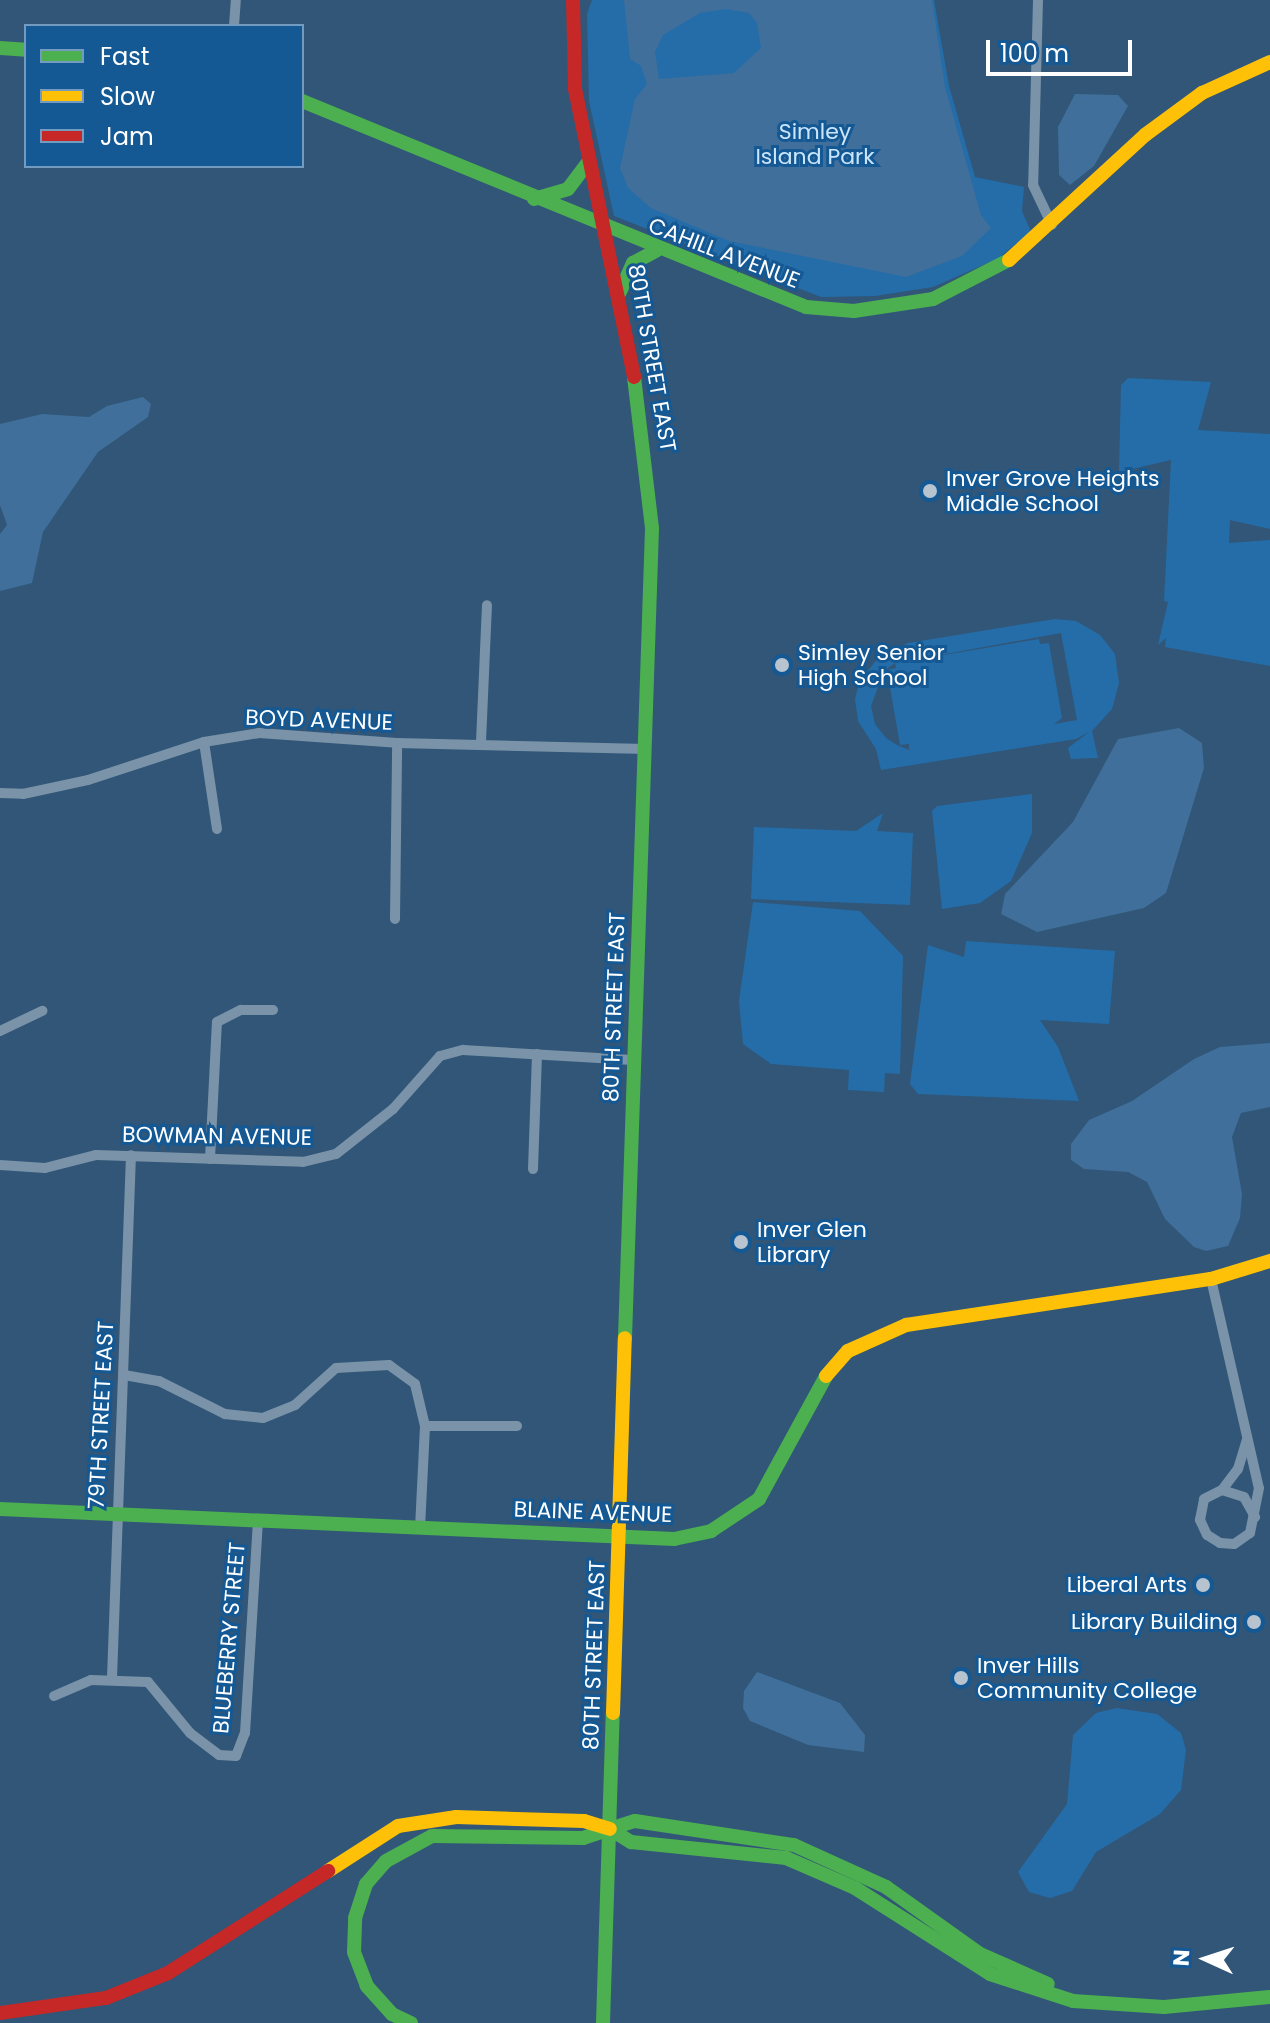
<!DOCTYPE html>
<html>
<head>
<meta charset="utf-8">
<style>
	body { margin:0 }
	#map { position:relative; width:1270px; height:2023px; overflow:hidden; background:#315677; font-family:Poppins,sans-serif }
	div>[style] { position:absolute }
	.green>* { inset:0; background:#256da9 }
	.water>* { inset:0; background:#3f6f9a }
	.street>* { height:10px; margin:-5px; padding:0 5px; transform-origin:5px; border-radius:5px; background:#7a93a9 }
	.fast>* { height:14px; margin:-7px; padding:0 7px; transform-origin:7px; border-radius:7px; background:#4caf50 }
	.slow>* { height:14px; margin:-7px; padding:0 7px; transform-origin:7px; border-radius:7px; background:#ffc107 }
	.jam>* { height:14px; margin:-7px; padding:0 7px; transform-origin:7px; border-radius:7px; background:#c62828 }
	.dots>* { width:22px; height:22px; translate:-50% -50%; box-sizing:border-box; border:4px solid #145894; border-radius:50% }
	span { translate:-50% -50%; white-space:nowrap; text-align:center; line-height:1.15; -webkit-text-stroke:6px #145894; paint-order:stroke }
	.park-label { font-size:22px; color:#cbe6fc }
	.street-label { font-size:22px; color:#fff }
	.poi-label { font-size:22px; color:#fff }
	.left { translate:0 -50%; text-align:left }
	.right { translate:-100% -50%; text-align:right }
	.legend { position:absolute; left:24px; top:24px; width:280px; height:144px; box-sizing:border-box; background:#145894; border:2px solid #729bbf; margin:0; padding:10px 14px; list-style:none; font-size:24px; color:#fff }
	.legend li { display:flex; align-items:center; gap:16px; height:40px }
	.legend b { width:40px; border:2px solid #729bbf }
	.north { position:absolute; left:1166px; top:1919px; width:80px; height:80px; -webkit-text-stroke:6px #145894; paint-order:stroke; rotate:273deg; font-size:22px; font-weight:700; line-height:32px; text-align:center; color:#fff }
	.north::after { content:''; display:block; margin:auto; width:28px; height:36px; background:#fff; clip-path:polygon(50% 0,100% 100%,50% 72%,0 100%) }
	.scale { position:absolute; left:986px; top:40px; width:146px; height:36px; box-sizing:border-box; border:4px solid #fff; border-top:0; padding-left:10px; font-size:24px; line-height:28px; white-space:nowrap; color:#fff; -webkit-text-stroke:6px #145894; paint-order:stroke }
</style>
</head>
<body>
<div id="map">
	<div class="green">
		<div style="clip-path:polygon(592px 0,934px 0,949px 86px,975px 177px,1024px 187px,1022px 211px,1031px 232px,997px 259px,933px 287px,875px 296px,821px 297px,614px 216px,589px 101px,587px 14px)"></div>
		<div style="clip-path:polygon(1128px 378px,1211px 382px,1198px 430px,1270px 434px,1270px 529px,1230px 520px,1229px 543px,1270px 540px,1270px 666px,1165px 647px,1166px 638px,1158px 645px,1168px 602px,1164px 601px,1171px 460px,1119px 472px,1121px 385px)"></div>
		<div style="clip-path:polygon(evenodd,1055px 619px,1076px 621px,1100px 635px,1115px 654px,1119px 683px,1112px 709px,1092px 731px,1098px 758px,1071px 759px,1068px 748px,1089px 732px,1076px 739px,881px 770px,876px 749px,858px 721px,855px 699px,860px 680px,880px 656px,908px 643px,1055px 619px,1061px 633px,1077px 720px,911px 749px,1054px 724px,1062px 718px,1049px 643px,1040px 644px,1039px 639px,896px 663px,1061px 633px,1055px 619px,895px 663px,896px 668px,887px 670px,900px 745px,909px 744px,909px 750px,897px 745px,886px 738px,875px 724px,871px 706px,884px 671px,895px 663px)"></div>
		<div style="clip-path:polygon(1032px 794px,1032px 833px,1011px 881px,980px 903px,942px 909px,932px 811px,937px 806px)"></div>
		<div style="clip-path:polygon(883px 813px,877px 831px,913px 833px,910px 905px,751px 899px,754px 827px,856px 831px)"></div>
		<div style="clip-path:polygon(753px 902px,860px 911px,903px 956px,900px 1074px,885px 1073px,884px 1092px,848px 1090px,849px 1070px,771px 1064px,743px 1044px,739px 1001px)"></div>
		<div style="clip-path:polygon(966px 941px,1115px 951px,1109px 1024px,1040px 1020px,1058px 1047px,1079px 1101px,918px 1094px,910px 1084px,928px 945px,964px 957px)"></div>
		<div style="clip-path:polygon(1117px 1708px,1157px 1714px,1181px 1733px,1186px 1750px,1181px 1790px,1160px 1814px,1096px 1852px,1072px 1891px,1050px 1898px,1029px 1892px,1018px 1872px,1067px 1804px,1073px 1735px,1096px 1713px)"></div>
	</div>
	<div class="water">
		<div style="clip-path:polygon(evenodd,624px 0,932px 0,945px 87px,981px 215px,991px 228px,962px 256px,906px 277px,729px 241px,651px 208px,628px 188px,620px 168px,635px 99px,647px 84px,641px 66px,630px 59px,624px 0,726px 9px,749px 13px,757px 23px,761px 48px,734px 73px,659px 79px,655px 52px,663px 35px,700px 13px,726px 9px)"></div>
		<div style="clip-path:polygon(1075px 94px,1118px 95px,1128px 106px,1094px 166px,1070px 185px,1059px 175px,1058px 127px)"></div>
		<div style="clip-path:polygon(143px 397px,151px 404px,148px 417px,98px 452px,43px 532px,32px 583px,0 591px,0 534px,7px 525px,0 505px,0 424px,42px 414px,89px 417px,107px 406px)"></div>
		<div style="clip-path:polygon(1179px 728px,1202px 743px,1204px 768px,1166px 893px,1144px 908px,1037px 932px,1001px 914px,1005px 894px,1073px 822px,1118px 739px)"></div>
		<div style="clip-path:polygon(1270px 1043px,1270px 1107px,1241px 1113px,1232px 1137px,1242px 1194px,1240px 1218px,1228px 1246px,1206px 1251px,1194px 1247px,1165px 1219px,1147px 1182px,1128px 1172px,1084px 1169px,1071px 1160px,1071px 1144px,1089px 1120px,1132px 1101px,1194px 1059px,1220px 1047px)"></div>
		<div style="clip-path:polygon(757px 1672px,840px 1703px,865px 1735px,864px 1752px,808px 1745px,750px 1721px,743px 1708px,744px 1691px)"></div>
	</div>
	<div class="street">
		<div style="left:1038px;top:0;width:185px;rotate:91.5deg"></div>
		<div style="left:1033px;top:185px;width:44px;rotate:64.6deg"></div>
		<div style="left:234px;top:26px;width:26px;rotate:-86deg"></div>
		<div style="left:204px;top:742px;width:88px;rotate:81.5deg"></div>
		<div style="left:481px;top:742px;width:137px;rotate:-87.5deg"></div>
		<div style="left:0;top:793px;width:23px;rotate:2deg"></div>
		<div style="left:23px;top:794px;width:66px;rotate:-12.2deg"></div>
		<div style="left:88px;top:780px;width:122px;rotate:-18.1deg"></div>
		<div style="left:204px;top:742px;width:56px;rotate:-9.3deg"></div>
		<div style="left:259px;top:733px;width:138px;rotate:4.1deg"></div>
		<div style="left:397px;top:743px;width:249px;rotate:1.4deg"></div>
		<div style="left:395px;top:919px;width:176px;rotate:-89.3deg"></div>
		<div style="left:0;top:1031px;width:47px;rotate:-25.5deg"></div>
		<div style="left:210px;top:1159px;width:137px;rotate:-87.1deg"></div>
		<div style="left:217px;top:1022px;width:27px;rotate:-27deg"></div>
		<div style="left:241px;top:1010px;width:32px"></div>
		<div style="left:0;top:1165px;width:45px;rotate:3.8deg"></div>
		<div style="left:45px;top:1168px;width:53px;rotate:-14.3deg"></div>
		<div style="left:96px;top:1155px;width:207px;rotate:1.9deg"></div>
		<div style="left:303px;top:1162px;width:34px;rotate:-14deg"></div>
		<div style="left:336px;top:1154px;width:73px;rotate:-38.3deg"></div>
		<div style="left:393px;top:1109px;width:71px;rotate:-48.4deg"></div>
		<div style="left:440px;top:1056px;width:24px;rotate:-15deg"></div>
		<div style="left:463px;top:1050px;width:170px;rotate:3.4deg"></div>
		<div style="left:533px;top:1169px;width:115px;rotate:-88deg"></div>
		<div style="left:1211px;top:1279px;width:214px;rotate:77.1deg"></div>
		<div style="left:1259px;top:1488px;width:46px;rotate:101.3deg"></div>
		<div style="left:1250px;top:1533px;width:19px;rotate:145deg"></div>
		<div style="left:1234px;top:1544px;width:14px;rotate:-176deg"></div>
		<div style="left:1220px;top:1543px;width:15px;rotate:-148deg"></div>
		<div style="left:1207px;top:1535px;width:17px;rotate:-115deg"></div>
		<div style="left:1200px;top:1520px;width:21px;rotate:-79deg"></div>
		<div style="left:1204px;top:1499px;width:20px;rotate:-27deg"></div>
		<div style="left:1222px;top:1490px;width:26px;rotate:-53deg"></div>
		<div style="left:1238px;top:1469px;width:30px;rotate:-73deg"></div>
		<div style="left:124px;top:1375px;width:36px;rotate:10deg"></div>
		<div style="left:159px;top:1381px;width:74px;rotate:26.6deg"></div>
		<div style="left:225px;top:1414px;width:38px;rotate:6deg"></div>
		<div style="left:263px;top:1418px;width:35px;rotate:-22deg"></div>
		<div style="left:295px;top:1405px;width:55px;rotate:-42.1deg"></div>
		<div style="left:336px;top:1368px;width:53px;rotate:-3.2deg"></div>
		<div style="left:389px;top:1365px;width:32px;rotate:36deg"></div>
		<div style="left:415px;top:1384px;width:43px;rotate:76.6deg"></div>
		<div style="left:425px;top:1426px;width:101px;rotate:92.8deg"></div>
		<div style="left:425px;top:1426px;width:92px"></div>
		<div style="left:1222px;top:1490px;width:23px;rotate:18deg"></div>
		<div style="left:1244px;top:1497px;width:23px;rotate:61deg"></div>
		<div style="left:112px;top:1678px;width:523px;rotate:-87.92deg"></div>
		<div style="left:54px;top:1696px;width:40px;rotate:-23.4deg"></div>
		<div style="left:91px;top:1680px;width:57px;rotate:2deg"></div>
		<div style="left:148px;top:1682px;width:66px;rotate:50.5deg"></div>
		<div style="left:190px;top:1733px;width:36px;rotate:37deg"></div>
		<div style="left:219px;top:1755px;width:17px;rotate:3deg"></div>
		<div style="left:236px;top:1756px;width:25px;rotate:-69deg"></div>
		<div style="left:245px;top:1733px;width:211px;rotate:-86.5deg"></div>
	</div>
	<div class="fast">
		<div style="left:0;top:48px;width:26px;rotate:4deg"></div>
		<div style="left:302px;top:101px;width:544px;rotate:22.23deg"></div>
		<div style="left:806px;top:307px;width:48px;rotate:4.8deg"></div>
		<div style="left:854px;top:311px;width:80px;rotate:-8.6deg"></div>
		<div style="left:933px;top:299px;width:85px;rotate:-27.2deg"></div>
		<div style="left:534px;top:199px;width:35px;rotate:-16deg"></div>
		<div style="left:568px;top:189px;width:35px;rotate:-53deg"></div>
		<div style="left:620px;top:292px;width:32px;rotate:-66deg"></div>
		<div style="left:633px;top:263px;width:26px;rotate:-28deg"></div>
		<div style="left:625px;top:1338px;width:810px;rotate:-88.09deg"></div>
		<div style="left:652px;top:528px;width:152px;rotate:-96.8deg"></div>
		<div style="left:0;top:1509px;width:675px;rotate:2.55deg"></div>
		<div style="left:674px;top:1539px;width:38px;rotate:-12deg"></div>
		<div style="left:711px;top:1531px;width:58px;rotate:-33.7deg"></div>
		<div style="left:759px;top:1499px;width:140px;rotate:-61.4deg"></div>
		<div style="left:610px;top:1829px;width:25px;rotate:32deg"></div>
		<div style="left:631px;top:1842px;width:156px;rotate:5.9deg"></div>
		<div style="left:786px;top:1858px;width:75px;rotate:23.5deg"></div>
		<div style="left:855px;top:1888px;width:160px;rotate:32.5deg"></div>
		<div style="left:990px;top:1974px;width:87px;rotate:18deg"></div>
		<div style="left:1073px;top:2001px;width:91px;rotate:3.8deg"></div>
		<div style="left:1164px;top:2007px;width:106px;rotate:-5.4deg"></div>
		<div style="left:610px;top:1829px;width:26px;rotate:-18deg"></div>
		<div style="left:635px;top:1821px;width:161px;rotate:8.6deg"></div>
		<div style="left:794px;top:1845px;width:101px;rotate:24.5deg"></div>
		<div style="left:886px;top:1887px;width:115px;rotate:35.5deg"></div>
		<div style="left:980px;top:1954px;width:74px;rotate:23.8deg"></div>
		<div style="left:411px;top:2023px;width:21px;rotate:-155deg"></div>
		<div style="left:392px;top:2014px;width:38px;rotate:-132deg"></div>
		<div style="left:367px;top:1986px;width:36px;rotate:-111deg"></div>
		<div style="left:354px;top:1952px;width:34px;rotate:-88deg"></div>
		<div style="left:355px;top:1918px;width:36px;rotate:-72deg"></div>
		<div style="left:366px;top:1884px;width:30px;rotate:-49deg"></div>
		<div style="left:386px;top:1861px;width:52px;rotate:-28.5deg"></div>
		<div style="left:432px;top:1836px;width:151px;rotate:0.8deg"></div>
		<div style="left:583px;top:1838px;width:28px;rotate:-18deg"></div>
		<div style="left:603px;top:2023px;width:310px;rotate:-88.2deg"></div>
	</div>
	<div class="slow">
		<div style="left:1009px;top:260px;width:185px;rotate:-42.6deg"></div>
		<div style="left:1145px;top:135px;width:71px;rotate:-36.4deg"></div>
		<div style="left:1202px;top:93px;width:75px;rotate:-24.5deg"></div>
		<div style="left:826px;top:1376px;width:33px;rotate:-49deg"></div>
		<div style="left:848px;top:1351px;width:64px;rotate:-24.1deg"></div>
		<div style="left:906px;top:1325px;width:308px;rotate:-8.6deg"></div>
		<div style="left:1211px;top:1279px;width:62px;rotate:-17deg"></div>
		<div style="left:613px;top:1713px;width:375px;rotate:-88.2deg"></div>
		<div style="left:328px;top:1871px;width:83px;rotate:-32.7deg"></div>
		<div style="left:398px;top:1826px;width:59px;rotate:-8.8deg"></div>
		<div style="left:456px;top:1817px;width:128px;rotate:1.8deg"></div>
		<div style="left:584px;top:1821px;width:27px;rotate:17deg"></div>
	</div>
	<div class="jam">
		<div style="left:573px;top:0;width:89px;rotate:88.7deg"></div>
		<div style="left:575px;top:89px;width:294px;rotate:78.4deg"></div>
		<div style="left:0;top:2013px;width:107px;rotate:-8.1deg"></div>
		<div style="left:106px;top:1998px;width:67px;rotate:-22deg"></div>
		<div style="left:168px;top:1973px;width:190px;rotate:-32.5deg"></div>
	</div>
	<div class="dots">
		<div style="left:930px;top:491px;background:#b7c4cf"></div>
		<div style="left:782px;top:665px;background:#b7c4cf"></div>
		<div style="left:741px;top:1242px;background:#b7c4cf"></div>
		<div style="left:1203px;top:1585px;background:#b7c4cf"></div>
		<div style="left:1254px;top:1622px;background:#b7c4cf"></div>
		<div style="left:961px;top:1678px;background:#b7c4cf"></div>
	</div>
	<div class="park-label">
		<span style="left:815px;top:144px">Simley<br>Island Park</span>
	</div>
	<div class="street-label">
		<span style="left:724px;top:253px;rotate:21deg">CAHILL AVENUE</span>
		<span style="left:652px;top:358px;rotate:80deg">80TH STREET EAST</span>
		<span style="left:319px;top:720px;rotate:2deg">BOYD AVENUE</span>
		<span style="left:614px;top:1007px;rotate:-88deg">80TH STREET EAST</span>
		<span style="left:217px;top:1136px;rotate:1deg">BOWMAN AVENUE</span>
		<span style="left:101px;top:1415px;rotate:-87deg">79TH STREET EAST</span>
		<span style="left:593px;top:1512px;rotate:2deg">BLAINE AVENUE</span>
		<span style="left:229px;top:1638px;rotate:-85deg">BLUEBERRY STREET</span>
		<span style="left:594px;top:1655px;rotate:-88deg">80TH STREET EAST</span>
	</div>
	<div class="poi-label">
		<span class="left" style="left:946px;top:491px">Inver Grove Heights<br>Middle School</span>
		<span class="left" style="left:798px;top:665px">Simley Senior<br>High School</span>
		<span class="left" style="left:757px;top:1242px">Inver Glen<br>Library</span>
		<span class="right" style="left:1187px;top:1585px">Liberal Arts</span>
		<span class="right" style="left:1238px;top:1622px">Library Building</span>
		<span class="left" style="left:977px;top:1678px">Inver Hills<br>Community College</span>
	</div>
	<ul class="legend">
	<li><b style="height:10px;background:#4caf50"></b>Fast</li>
	<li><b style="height:10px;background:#ffc107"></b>Slow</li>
	<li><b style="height:10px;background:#c62828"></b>Jam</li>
	</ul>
	<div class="north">N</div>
	<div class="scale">100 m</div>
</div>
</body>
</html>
